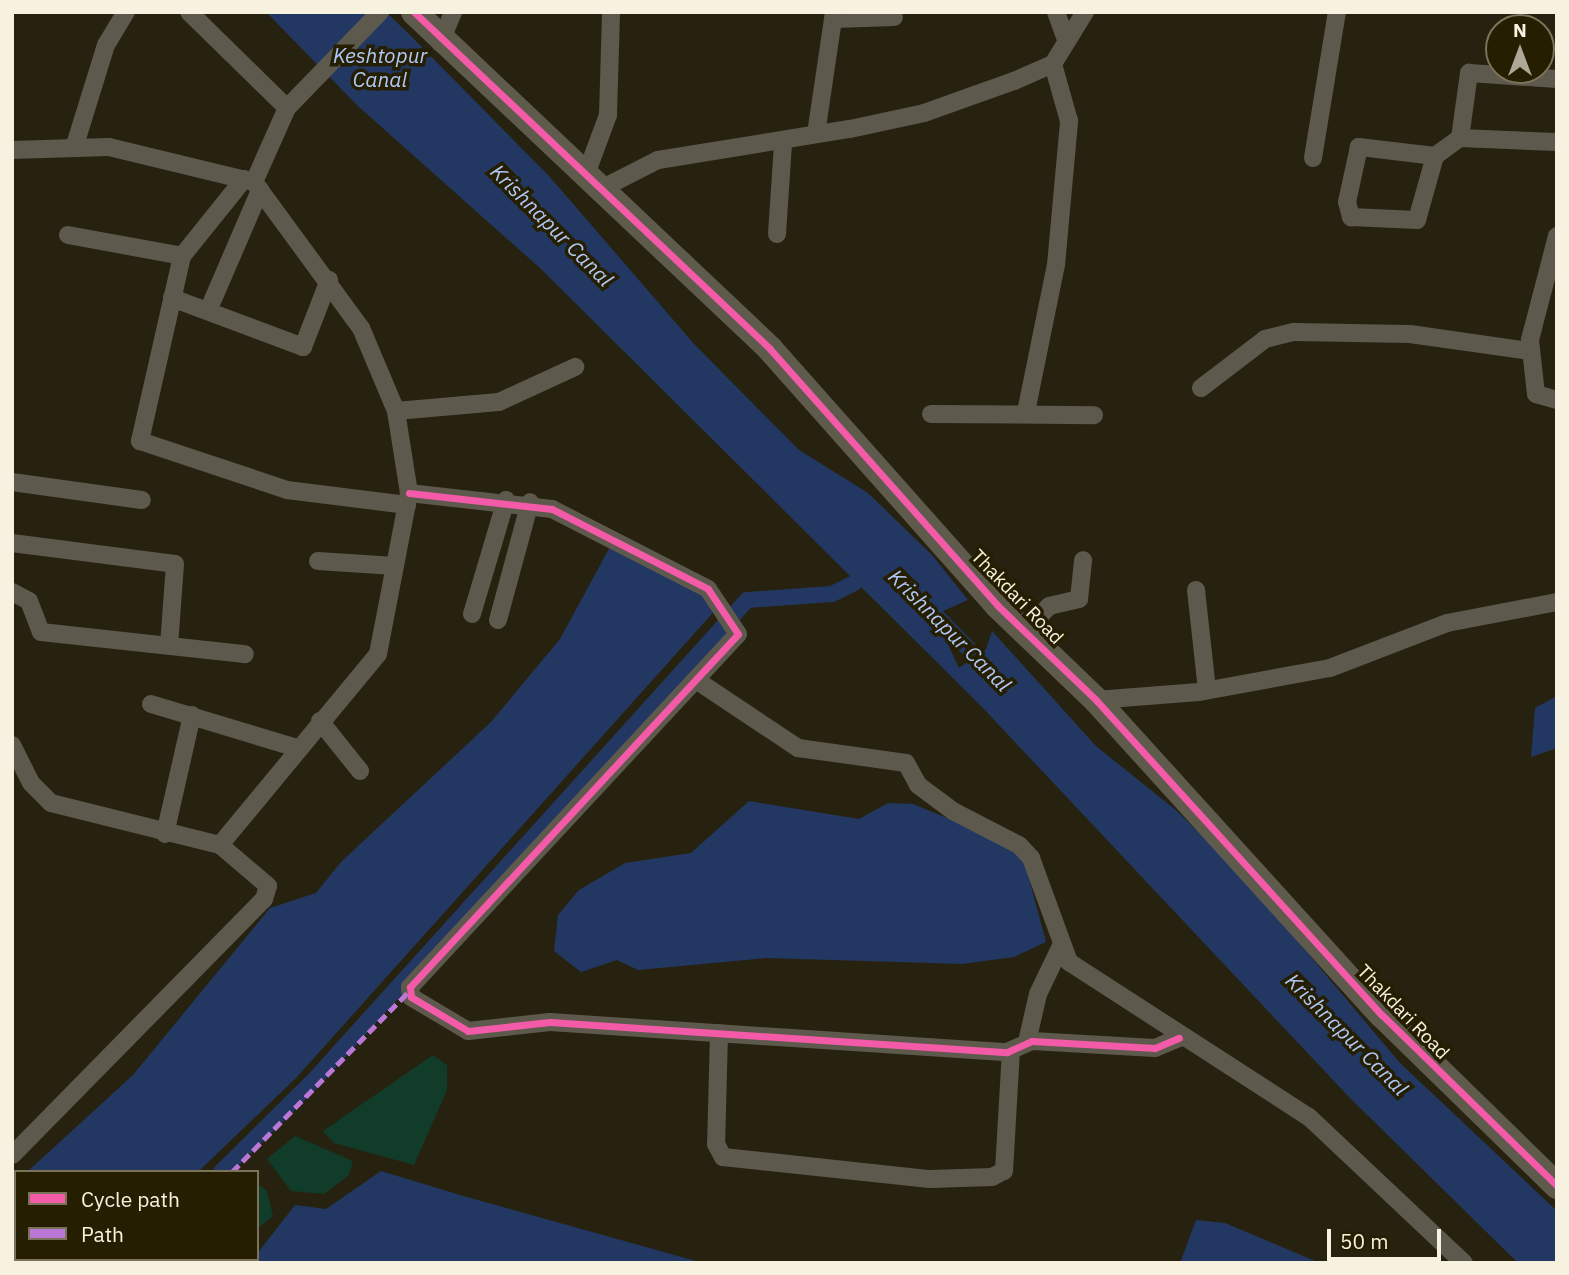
<!DOCTYPE html>
<html>
<head>
<meta charset="utf-8">
<style>
	body { margin:0 }
	#map { position:relative; width:1569px; height:1275px; overflow:hidden; background:#272210; font-family:"IBM Plex Sans",sans-serif }
	div>[style] { position:absolute }
	.green>* { inset:0; background:#113c29 }
	.water>* { inset:0; background:#223862 }
	.canal>* { height:16px; margin:-8px; padding:0 8px; transform-origin:8px; border-radius:8px; background:#223862 }
	.street>* { height:18px; margin:-9px; padding:0 9px; transform-origin:9px; border-radius:9px; background:#5d594c }
	.secondary>* { height:26px; margin:-13px; padding:0 13px; transform-origin:13px; border-radius:13px; background:#5e5a4c }
	.quiet>* { height:5px; margin-top:-2.5px; transform-origin:0; background:repeating-linear-gradient(90deg,#ba77d6 0 10px,transparent 0 15px) }
	.cycleway>* { height:7px; margin:-3.5px; padding:0 3.5px; transform-origin:3.5px; border-radius:3.5px; background:#f35aa7 }
	span { translate:-50% -50%; white-space:nowrap; text-align:center; line-height:1.15; -webkit-text-stroke:7px #261e00; paint-order:stroke }
	.street-label { font-size:19px; color:#f7f2e0 }
	.water-label { font-size:21px; color:#afc8f7; font-style:italic }
	.frame { position:absolute; inset:0; border:14px solid #f7f2e0; pointer-events:none }
	.legend { position:absolute; left:14px; top:1170px; width:245px; height:91px; box-sizing:border-box; background:#261e00; border:2px solid #7a735a; margin:0; padding:9px 12px; list-style:none; font-size:21px; color:#f7f2e0 }
	.legend li { display:flex; align-items:center; gap:14px; height:35px }
	.legend b { width:35px; border:2px solid #7a735a }
	.north { position:absolute; left:1485px; top:14px; width:70px; height:70px; box-sizing:border-box; background:#261e00; border:2px solid #7a735a; border-radius:50%; rotate:0deg; font-size:19px; font-weight:700; line-height:28px; text-align:center; color:#f7f2e0 }
	.north::after { content:''; display:block; margin:auto; width:24px; height:32px; background:#aea997; clip-path:polygon(50% 0,100% 100%,50% 72%,0 100%) }
	.scale { position:absolute; left:1327px; top:1229px; width:114px; height:32px; box-sizing:border-box; border:4px solid #f7f2e0; border-top:0; padding-left:9px; font-size:21px; line-height:24px; white-space:nowrap; color:#f7f2e0; -webkit-text-stroke:5px #261e00; paint-order:stroke }
</style>
</head>
<body>
<div id="map">
	<div class="green">
		<div style="clip-path:polygon(433px 1055px,447px 1065px,447px 1090px,414px 1165px,334px 1143px,323px 1131px)"></div>
		<div style="clip-path:polygon(295px 1136px,353px 1161px,349px 1175px,324px 1194px,291px 1191px,267px 1159px)"></div>
		<div style="clip-path:polygon(257px 1183px,267px 1191px,273px 1216px,257px 1229px)"></div>
	</div>
	<div class="water">
		<div style="clip-path:polygon(266px 12px,386px 12px,407px 32px,549px 176px,695px 345px,799px 450px,868px 493px,932px 555px,968px 600px,934px 615px,959px 668px,986px 649px,992px 631px,1096px 746px,1177px 811px,1247px 881px,1400px 1063px,1557px 1211px,1557px 1263px,1518px 1263px,1349px 1097px,981px 706px,541px 269px,358px 106px)"></div>
		<div style="clip-path:polygon(611px 545px,706px 592px,718px 607px,296px 1078px,198px 1172px,27px 1172px,133px 1075px,270px 908px,316px 893px,341px 862px,491px 722px,560px 639px)"></div>
		<div style="clip-path:polygon(1557px 696px,1557px 748px,1531px 757px,1535px 708px)"></div>
		<div style="clip-path:polygon(749px 801px,859px 819px,888px 803px,913px 804px,1005px 842px,1023px 856px,1046px 942px,1014px 957px,962px 964px,767px 958px,638px 970px,617px 960px,581px 972px,554px 951px,558px 915px,579px 890px,625px 863px,691px 853px)"></div>
		<div style="clip-path:polygon(381px 1171px,460px 1195px,703px 1263px,250px 1263px,295px 1205px,326px 1209px)"></div>
		<div style="clip-path:polygon(16px 1183px,16px 1259px,101px 1263px,12px 1263px)"></div>
		<div style="clip-path:polygon(1196px 1220px,1225px 1223px,1320px 1263px,1180px 1263px)"></div>
	</div>
	<div class="canal">
		<div style="left:921px;top:600px;width:100px;rotate:45.8deg"></div>
		<div style="left:221px;top:1172px;width:129px;rotate:-44.7deg"></div>
		<div style="left:313px;top:1081px;width:648px;rotate:-47.94deg"></div>
		<div style="left:747px;top:600px;width:85px;rotate:-4deg"></div>
		<div style="left:832px;top:594px;width:25px;rotate:-26deg"></div>
		<div style="left:133px;top:1263px;width:5px;rotate:-53deg"></div>
	</div>
	<div class="street">
		<div style="left:189px;top:12px;width:137px;rotate:44.4deg"></div>
		<div style="left:1056px;top:12px;width:27px;rotate:70deg"></div>
		<div style="left:834px;top:19px;width:60px;rotate:-1.9deg"></div>
		<div style="left:440px;top:43px;width:34px;rotate:-67deg"></div>
		<div style="left:816px;top:134px;width:123px;rotate:-81.6deg"></div>
		<div style="left:1460px;top:138px;width:66px;rotate:-82.1deg"></div>
		<div style="left:1469px;top:73px;width:88px;rotate:3.9deg"></div>
		<div style="left:75px;top:145px;width:105px;rotate:-72.8deg"></div>
		<div style="left:106px;top:45px;width:39px;rotate:-59deg"></div>
		<div style="left:12px;top:150px;width:97px;rotate:-1.8deg"></div>
		<div style="left:109px;top:147px;width:149px;rotate:13.6deg"></div>
		<div style="left:254px;top:182px;width:181px;rotate:53.8deg"></div>
		<div style="left:361px;top:328px;width:90px;rotate:67.1deg"></div>
		<div style="left:396px;top:411px;width:83px;rotate:81deg"></div>
		<div style="left:409px;top:493px;width:164px;rotate:100.9deg"></div>
		<div style="left:378px;top:654px;width:248px;rotate:129.6deg"></div>
		<div style="left:1435px;top:156px;width:77px;rotate:-173.2deg"></div>
		<div style="left:1359px;top:147px;width:56px;rotate:102.3deg"></div>
		<div style="left:1347px;top:202px;width:16px;rotate:75deg"></div>
		<div style="left:1351px;top:217px;width:66px;rotate:2.6deg"></div>
		<div style="left:1417px;top:220px;width:66px;rotate:-74.3deg"></div>
		<div style="left:1435px;top:156px;width:31px;rotate:-36deg"></div>
		<div style="left:1460px;top:138px;width:97px;rotate:2.4deg"></div>
		<div style="left:1313px;top:158px;width:148px;rotate:-80.7deg"></div>
		<div style="left:585px;top:177px;width:66px;rotate:-69.6deg"></div>
		<div style="left:608px;top:115px;width:103px;rotate:-88.3deg"></div>
		<div style="left:244px;top:179px;width:99px;rotate:128.8deg"></div>
		<div style="left:182px;top:256px;width:190px;rotate:102.8deg"></div>
		<div style="left:140px;top:441px;width:155px;rotate:18.4deg"></div>
		<div style="left:287px;top:490px;width:121px;rotate:7.1deg"></div>
		<div style="left:254px;top:182px;width:81px;rotate:-66deg"></div>
		<div style="left:287px;top:108px;width:134px;rotate:-45.9deg"></div>
		<div style="left:599px;top:190px;width:66px;rotate:-27deg"></div>
		<div style="left:658px;top:160px;width:194px;rotate:-9.2deg"></div>
		<div style="left:850px;top:129px;width:76px;rotate:-12.2deg"></div>
		<div style="left:924px;top:113px;width:96px;rotate:-19.6deg"></div>
		<div style="left:1014px;top:81px;width:43px;rotate:-23.6deg"></div>
		<div style="left:1053px;top:64px;width:61px;rotate:-58.4deg"></div>
		<div style="left:777px;top:234px;width:90px;rotate:-86.2deg"></div>
		<div style="left:68px;top:235px;width:116px;rotate:10.4deg"></div>
		<div style="left:1557px;top:236px;width:107px;rotate:104.6deg"></div>
		<div style="left:1530px;top:340px;width:54px;rotate:83.7deg"></div>
		<div style="left:1536px;top:394px;width:22px;rotate:16deg"></div>
		<div style="left:172px;top:298px;width:140px;rotate:20.5deg"></div>
		<div style="left:303px;top:347px;width:72px;rotate:-68.8deg"></div>
		<div style="left:208px;top:311px;width:132px;rotate:-66.7deg"></div>
		<div style="left:1201px;top:388px;width:81px;rotate:-37.4deg"></div>
		<div style="left:1265px;top:339px;width:30px;rotate:-14deg"></div>
		<div style="left:1294px;top:332px;width:116px;rotate:1deg"></div>
		<div style="left:1410px;top:334px;width:121px;rotate:8.1deg"></div>
		<div style="left:396px;top:411px;width:103px;rotate:-5deg"></div>
		<div style="left:499px;top:402px;width:84px;rotate:-24.7deg"></div>
		<div style="left:1026px;top:412px;width:150px;rotate:-78.5deg"></div>
		<div style="left:1056px;top:265px;width:145px;rotate:-84.8deg"></div>
		<div style="left:1069px;top:121px;width:59px;rotate:-105.7deg"></div>
		<div style="left:931px;top:414px;width:163px;rotate:0.4deg"></div>
		<div style="left:12px;top:482px;width:131px;rotate:7.9deg"></div>
		<div style="left:409px;top:493px;width:144px;rotate:6.4deg"></div>
		<div style="left:552px;top:509px;width:175px;rotate:27.1deg"></div>
		<div style="left:708px;top:589px;width:54px;rotate:56.3deg"></div>
		<div style="left:738px;top:634px;width:482px;rotate:132.9deg"></div>
		<div style="left:410px;top:987px;width:10px;rotate:84deg"></div>
		<div style="left:411px;top:997px;width:66px;rotate:30.8deg"></div>
		<div style="left:468px;top:1031px;width:82px;rotate:-6.3deg"></div>
		<div style="left:550px;top:1022px;width:458px;rotate:3.8deg"></div>
		<div style="left:1007px;top:1052px;width:27px;rotate:-24deg"></div>
		<div style="left:1032px;top:1041px;width:123px;rotate:3.3deg"></div>
		<div style="left:1155px;top:1048px;width:26px;rotate:-23deg"></div>
		<div style="left:12px;top:543px;width:164px;rotate:7.3deg"></div>
		<div style="left:175px;top:564px;width:81px;rotate:94.2deg"></div>
		<div style="left:318px;top:561px;width:77px;rotate:3.7deg"></div>
		<div style="left:1196px;top:590px;width:101px;rotate:83.7deg"></div>
		<div style="left:12px;top:592px;width:19px;rotate:28deg"></div>
		<div style="left:29px;top:601px;width:33px;rotate:69deg"></div>
		<div style="left:41px;top:632px;width:205px;rotate:6.2deg"></div>
		<div style="left:472px;top:614px;width:119px;rotate:-73.4deg"></div>
		<div style="left:498px;top:620px;width:122px;rotate:-74.8deg"></div>
		<div style="left:1027px;top:629px;width:32px;rotate:-46deg"></div>
		<div style="left:1049px;top:606px;width:31px;rotate:-13deg"></div>
		<div style="left:1079px;top:599px;width:39px;rotate:-84deg"></div>
		<div style="left:699px;top:682px;width:119px;rotate:33.7deg"></div>
		<div style="left:798px;top:748px;width:109px;rotate:7.9deg"></div>
		<div style="left:906px;top:763px;width:25px;rotate:61deg"></div>
		<div style="left:918px;top:785px;width:44px;rotate:36.6deg"></div>
		<div style="left:953px;top:811px;width:74px;rotate:27.3deg"></div>
		<div style="left:1019px;top:845px;width:18px;rotate:47deg"></div>
		<div style="left:1031px;top:858px;width:111px;rotate:69.9deg"></div>
		<div style="left:1069px;top:962px;width:286px;rotate:32.9deg"></div>
		<div style="left:1309px;top:1117px;width:213px;rotate:43.3deg"></div>
		<div style="left:1096px;top:700px;width:103px;rotate:-4.4deg"></div>
		<div style="left:1199px;top:692px;width:133px;rotate:-10.4deg"></div>
		<div style="left:1330px;top:668px;width:125px;rotate:-21deg"></div>
		<div style="left:1447px;top:623px;width:112px;rotate:-10.8deg"></div>
		<div style="left:151px;top:704px;width:152px;rotate:16.8deg"></div>
		<div style="left:320px;top:721px;width:64px;rotate:51.3deg"></div>
		<div style="left:12px;top:745px;width:42px;rotate:63.4deg"></div>
		<div style="left:31px;top:783px;width:28px;rotate:45deg"></div>
		<div style="left:51px;top:803px;width:174px;rotate:14deg"></div>
		<div style="left:220px;top:845px;width:63px;rotate:40.5deg"></div>
		<div style="left:268px;top:886px;width:14px;rotate:107deg"></div>
		<div style="left:264px;top:899px;width:359px;rotate:134.5deg"></div>
		<div style="left:165px;top:834px;width:122px;rotate:-77.2deg"></div>
		<div style="left:719px;top:1033px;width:111px;rotate:91.5deg"></div>
		<div style="left:716px;top:1144px;width:15px;rotate:62deg"></div>
		<div style="left:723px;top:1157px;width:208px;rotate:6.1deg"></div>
		<div style="left:930px;top:1179px;width:62px;rotate:-1.8deg"></div>
		<div style="left:992px;top:1177px;width:13px;rotate:-27deg"></div>
		<div style="left:1004px;top:1171px;width:120px;rotate:-86.7deg"></div>
		<div style="left:1027px;top:1042px;width:49px;rotate:-77.1deg"></div>
		<div style="left:1038px;top:994px;width:51px;rotate:-64.4deg"></div>
	</div>
	<div class="secondary">
		<div style="left:414px;top:12px;width:490px;rotate:43.4deg"></div>
		<div style="left:770px;top:349px;width:342px;rotate:48.4deg"></div>
		<div style="left:997px;top:605px;width:137px;rotate:43.8deg"></div>
		<div style="left:1096px;top:700px;width:425px;rotate:47.8deg"></div>
		<div style="left:1382px;top:1015px;width:245px;rotate:44.3deg"></div>
	</div>
	<div class="quiet">
		<div style="left:232px;top:1172px;width:252px;rotate:-45.6deg"></div>
		<div style="left:149px;top:1263px;width:5px;rotate:-53deg"></div>
	</div>
	<div class="cycleway">
		<div style="left:414px;top:12px;width:490px;rotate:43.4deg"></div>
		<div style="left:770px;top:349px;width:342px;rotate:48.4deg"></div>
		<div style="left:997px;top:605px;width:137px;rotate:43.8deg"></div>
		<div style="left:1096px;top:700px;width:425px;rotate:47.8deg"></div>
		<div style="left:1382px;top:1015px;width:245px;rotate:44.3deg"></div>
		<div style="left:409px;top:493px;width:144px;rotate:6.4deg"></div>
		<div style="left:552px;top:509px;width:175px;rotate:27.1deg"></div>
		<div style="left:708px;top:589px;width:54px;rotate:56.3deg"></div>
		<div style="left:738px;top:634px;width:482px;rotate:132.9deg"></div>
		<div style="left:410px;top:987px;width:10px;rotate:84deg"></div>
		<div style="left:411px;top:997px;width:66px;rotate:30.8deg"></div>
		<div style="left:468px;top:1031px;width:82px;rotate:-6.3deg"></div>
		<div style="left:550px;top:1022px;width:458px;rotate:3.8deg"></div>
		<div style="left:1007px;top:1052px;width:27px;rotate:-24deg"></div>
		<div style="left:1032px;top:1041px;width:123px;rotate:3.3deg"></div>
		<div style="left:1155px;top:1048px;width:26px;rotate:-23deg"></div>
	</div>
	<div class="street-label">
		<span style="left:1017px;top:597px;rotate:46deg">Thakdari Road</span>
		<span style="left:1403px;top:1012px;rotate:46deg">Thakdari Road</span>
	</div>
	<div class="water-label">
		<span style="left:380px;top:67px">Keshtopur<br>Canal</span>
		<span style="left:552px;top:225px;rotate:45deg">Krishnapur Canal</span>
		<span style="left:950px;top:630px;rotate:45deg">Krishnapur Canal</span>
		<span style="left:1347px;top:1034px;rotate:45deg">Krishnapur Canal</span>
	</div>
	<div class="frame"></div>
	<ul class="legend">
	<li><b style="height:9px;background:#f35aa7"></b>Cycle path</li>
	<li><b style="height:9px;background:#ba77d6"></b>Path</li>
	</ul>
	<div class="north">N</div>
	<div class="scale">50 m</div>
</div>
</body>
</html>
